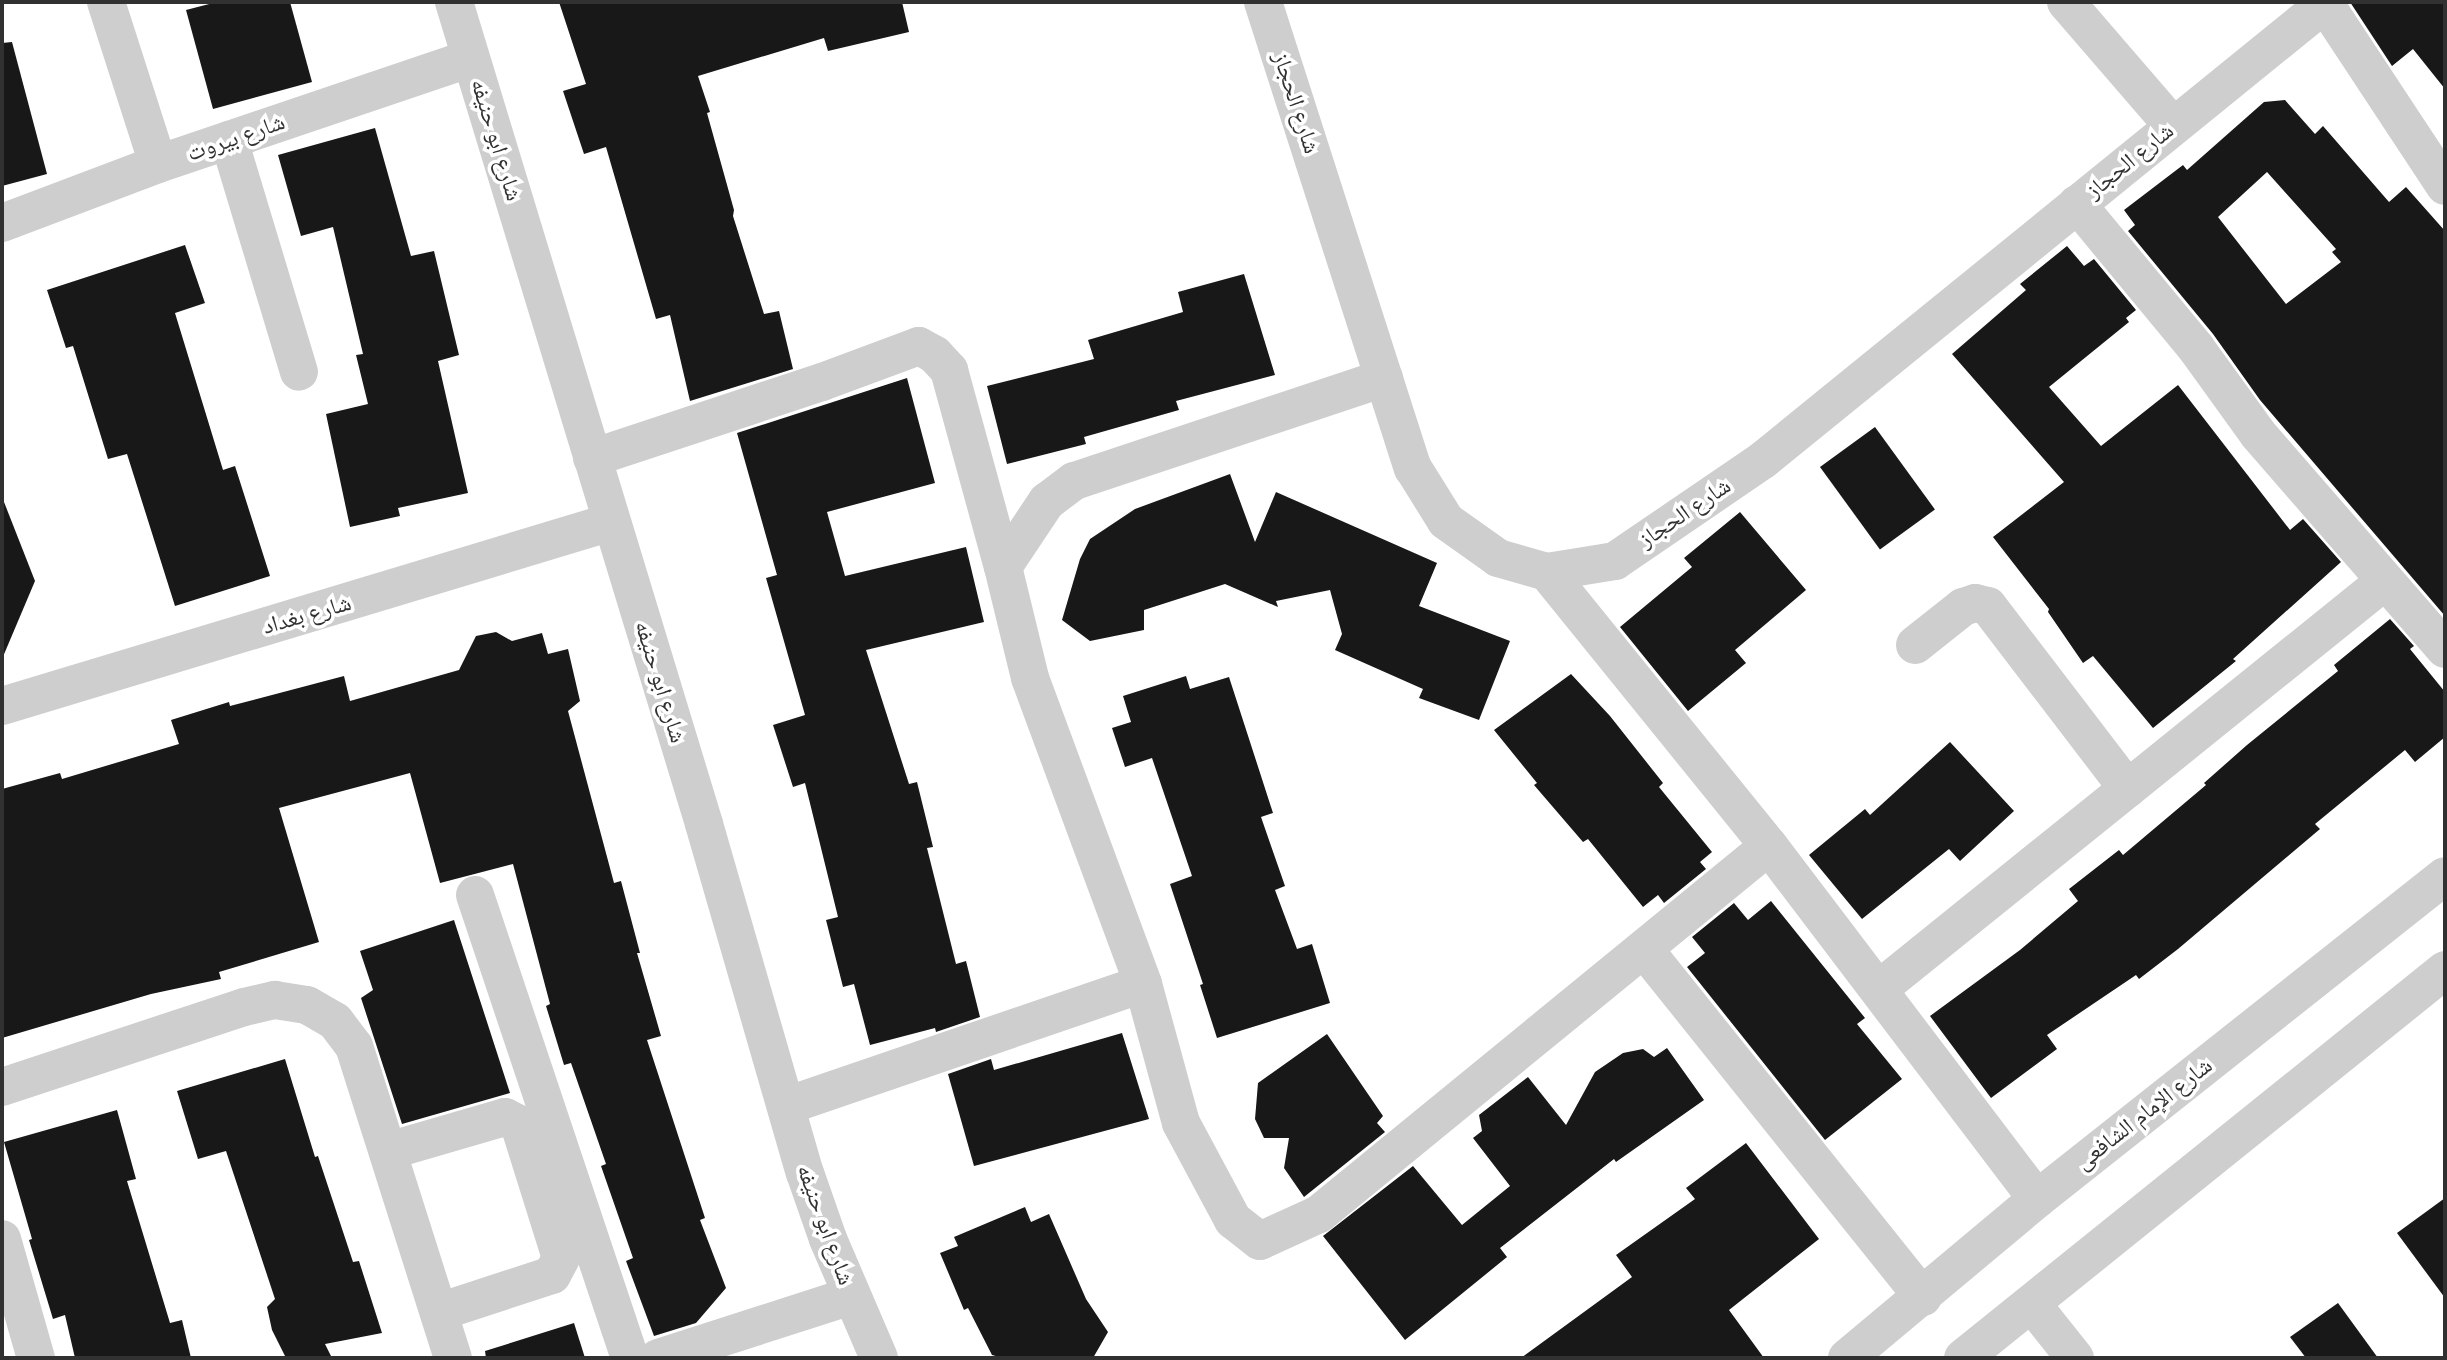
<!DOCTYPE html>
<html>
<head>
<meta charset="utf-8">
<style>
	body { margin:0 }
	#map { position:relative; width:2447px; height:1360px; overflow:hidden; background:#fff; font-family:Karla,"Noto Naskh Arabic",sans-serif }
	div>[style] { position:absolute }
	.building>* { inset:0; background:#181818; transform-origin:0 0 }
	.minor>* { height:38px; margin:-19px; padding:0 19px; transform-origin:19px; border-radius:19px; background:#cecece }
	span { translate:-50% -50%; white-space:nowrap; text-align:center; line-height:1.15; -webkit-text-stroke:7px #fff; paint-order:stroke }
	.street-label { font-size:23px; color:#313131 }
	.frame { position:absolute; inset:0; border:4px solid #313131; pointer-events:none }
</style>
</head>
<body>
<div id="map">
	<div class="building">
		<div style="clip-path:polygon(217px 2px,290px 2px,312px 82px,213px 109px,186px 10px)"></div>
		<div style="clip-path:polygon(559px 2px,902px 2px,909px 32px,828px 51px,824px 38px,698px 76px,710px 112px,707px 113px,734px 210px,733px 216px,764px 314px,779px 311px,793px 369px,690px 401px,670px 315px,656px 319px,606px 147px,584px 154px,563px 91px,586px 84px)"></div>
		<div style="clip-path:polygon(2350px 2px,2445px 2px,2445px 89px,2413px 49px,2392px 66px)"></div>
		<div style="clip-path:polygon(12px 42px,47px 174px,2px 186px,2px 43px)"></div>
		<div style="clip-path:polygon(evenodd,2285px 100px,2315px 134px,2323px 126px,2389px 202px,2406px 187px,2445px 231px,2445px 616px,2260px 400px,2213px 334px,2128px 231px,2135px 225px,2124px 210px,2183px 165px,2187px 170px,2264px 102px,2285px 100px,2267px 172px,2336px 249px,2332px 252px,2341px 262px,2286px 304px,2218px 217px,2267px 172px)"></div>
		<div style="clip-path:polygon(375px 128px,411px 256px,434px 251px,459px 355px,438px 361px,468px 493px,398px 508px,400px 516px,350px 527px,326px 414px,368px 404px,356px 355px,363px 354px,333px 227px,301px 236px,278px 155px)"></div>
		<div style="clip-path:polygon(185px 245px,205px 303px,175px 313px,223px 470px,235px 466px,270px 576px,175px 606px,127px 454px,108px 459px,73px 346px,66px 348px,47px 290px)"></div>
		<div style="clip-path:polygon(2067px 246px,2084px 266px,2094px 259px,2136px 310px,2126px 318px,2129px 322px,2049px 387px,2101px 446px,2178px 385px,2290px 530px,2303px 519px,2341px 562px,2233px 659px,2236px 661px,2153px 728px,2093px 656px,2083px 663px,2048px 612px,2049px 609px,1993px 537px,2064px 482px,1952px 354px,2026px 290px,2020px 284px)"></div>
		<div style="clip-path:polygon(1244px 274px,1275px 375px,1176px 401px,1179px 410px,1084px 437px,1086px 444px,1007px 464px,987px 386px,1094px 359px,1088px 340px,1183px 312px,1178px 292px)"></div>
		<div style="clip-path:polygon(907px 378px,935px 483px,827px 512px,845px 576px,966px 547px,984px 622px,866px 650px,909px 784px,917px 782px,933px 847px,927px 848px,956px 964px,966px 961px,980px 1017px,936px 1032px,935px 1028px,870px 1045px,854px 984px,843px 987px,826px 920px,838px 917px,805px 783px,793px 787px,773px 725px,805px 715px,766px 578px,777px 575px,737px 433px)"></div>
		<div style="left:1875px;top:427px;width:102px;height:68px;rotate:54deg"></div>
		<div style="clip-path:polygon(1230px 474px,1255px 542px,1276px 492px,1437px 563px,1419px 606px,1510px 641px,1479px 720px,1419px 698px,1423px 689px,1335px 650px,1342px 634px,1330px 590px,1276px 601px,1278px 607px,1225px 584px,1144px 610px,1144px 630px,1090px 641px,1062px 620px,1080px 559px,1090px 539px,1135px 509px)"></div>
		<div style="clip-path:polygon(4px 502px,35px 581px,2px 659px,2px 503px)"></div>
		<div style="clip-path:polygon(1740px 512px,1806px 590px,1735px 650px,1746px 663px,1688px 711px,1620px 627px,1692px 567px,1684px 558px)"></div>
		<div style="clip-path:polygon(2390px 619px,2414px 646px,2410px 649px,2445px 692px,2445px 737px,2415px 762px,2405px 750px,2315px 824px,2320px 829px,2178px 949px,2139px 979px,2136px 975px,2047px 1035px,2057px 1049px,1991px 1098px,1930px 1016px,2020px 950px,2078px 901px,2069px 889px,2119px 850px,2123px 855px,2206px 785px,2204px 783px,2247px 745px,2338px 671px,2334px 665px)"></div>
		<div style="clip-path:polygon(496px 632px,512px 641px,542px 633px,548px 654px,568px 649px,580px 701px,568px 711px,614px 883px,621px 881px,640px 953px,637px 953px,661px 1036px,647px 1040px,705px 1218px,700px 1220px,726px 1288px,696px 1323px,654px 1336px,626px 1261px,633px 1258px,601px 1166px,606px 1164px,571px 1063px,564px 1065px,546px 1006px,550px 1004px,513px 864px,440px 883px,410px 773px,279px 808px,319px 942px,219px 972px,221px 979px,151px 994px,2px 1038px,2px 789px,60px 773px,62px 779px,179px 744px,171px 720px,229px 702px,230px 706px,344px 676px,350px 701px,459px 670px,476px 636px)"></div>
		<div style="clip-path:polygon(1571px 674px,1610px 716px,1663px 783px,1659px 787px,1712px 852px,1700px 862px,1706px 869px,1664px 903px,1658px 895px,1643px 907px,1588px 839px,1583px 842px,1534px 785px,1537px 783px,1494px 730px)"></div>
		<div style="clip-path:polygon(1186px 676px,1190px 689px,1229px 677px,1273px 813px,1261px 817px,1285px 886px,1275px 890px,1297px 949px,1312px 944px,1330px 1003px,1217px 1038px,1200px 985px,1203px 984px,1170px 884px,1192px 876px,1152px 758px,1125px 767px,1112px 728px,1131px 722px,1123px 696px)"></div>
		<div style="clip-path:polygon(1950px 742px,2014px 811px,1960px 861px,1949px 849px,1862px 919px,1809px 855px,1865px 809px,1870px 815px)"></div>
		<div style="clip-path:polygon(1771px 901px,1865px 1018px,1857px 1024px,1902px 1079px,1825px 1140px,1687px 967px,1705px 953px,1692px 937px,1734px 903px,1748px 920px)"></div>
		<div style="clip-path:polygon(454px 920px,510px 1093px,402px 1124px,361px 998px,373px 990px,360px 951px)"></div>
		<div style="clip-path:polygon(1122px 1033px,1149px 1119px,974px 1166px,948px 1074px,991px 1059px,994px 1070px)"></div>
		<div style="clip-path:polygon(1327px 1034px,1383px 1116px,1377px 1123px,1385px 1132px,1304px 1197px,1284px 1168px,1289px 1138px,1264px 1138px,1255px 1119px,1258px 1083px)"></div>
		<div style="clip-path:polygon(1667px 1048px,1704px 1100px,1616px 1162px,1614px 1159px,1500px 1248px,1507px 1257px,1405px 1340px,1323px 1236px,1413px 1166px,1462px 1225px,1510px 1186px,1473px 1138px,1482px 1131px,1479px 1115px,1528px 1077px,1566px 1125px,1595px 1072px,1623px 1053px,1643px 1049px,1654px 1057px)"></div>
		<div style="clip-path:polygon(285px 1059px,315px 1157px,318px 1156px,353px 1262px,359px 1261px,382px 1333px,325px 1344px,332px 1358px,286px 1358px,272px 1330px,267px 1307px,275px 1299px,226px 1151px,198px 1159px,177px 1091px)"></div>
		<div style="clip-path:polygon(117px 1110px,136px 1179px,127px 1181px,170px 1323px,182px 1320px,191px 1358px,75px 1358px,65px 1315px,53px 1319px,29px 1240px,32px 1239px,4px 1142px)"></div>
		<div style="clip-path:polygon(1746px 1143px,1819px 1239px,1729px 1310px,1764px 1358px,1521px 1358px,1632px 1277px,1616px 1255px,1695px 1199px,1686px 1188px)"></div>
		<div style="clip-path:polygon(2445px 1198px,2445px 1298px,2397px 1233px)"></div>
		<div style="clip-path:polygon(1025px 1207px,1031px 1222px,1049px 1214px,1086px 1299px,1108px 1332px,1093px 1358px,1003px 1358px,992px 1355px,968px 1308px,964px 1310px,940px 1253px,958px 1246px,954px 1237px)"></div>
		<div style="clip-path:polygon(2338px 1303px,2378px 1358px,2306px 1358px,2290px 1337px)"></div>
		<div style="clip-path:polygon(574px 1323px,585px 1358px,486px 1358px,485px 1351px)"></div>
	</div>
	<div class="minor">
		<div style="left:106px;top:2px;width:170px;rotate:72.2deg"></div>
		<div style="left:454px;top:2px;width:859px;rotate:73.08deg"></div>
		<div style="left:704px;top:824px;width:363px;rotate:73.9deg"></div>
		<div style="left:805px;top:1173px;width:70px;rotate:70.8deg"></div>
		<div style="left:828px;top:1239px;width:129px;rotate:66.8deg"></div>
		<div style="left:1263px;top:2px;width:490px;rotate:72.2deg"></div>
		<div style="left:1413px;top:468px;width:62px;rotate:58.1deg"></div>
		<div style="left:1446px;top:521px;width:64px;rotate:35.4deg"></div>
		<div style="left:1498px;top:558px;width:51px;rotate:15.9deg"></div>
		<div style="left:1547px;top:572px;width:69px;rotate:-9.2deg"></div>
		<div style="left:1615px;top:561px;width:179px;rotate:-34.3deg"></div>
		<div style="left:1763px;top:460px;width:727px;rotate:-39.08deg"></div>
		<div style="left:2066px;top:2px;width:164px;rotate:49.2deg"></div>
		<div style="left:2325px;top:4px;width:218px;rotate:56.6deg"></div>
		<div style="left:229px;top:140px;width:242px;rotate:73.2deg"></div>
		<div style="left:2077px;top:204px;width:187px;rotate:50.4deg"></div>
		<div style="left:2196px;top:348px;width:106px;rotate:54.2deg"></div>
		<div style="left:2258px;top:434px;width:285px;rotate:49deg"></div>
		<div style="left:2px;top:223px;width:167px;rotate:-20.7deg"></div>
		<div style="left:158px;top:164px;width:330px;rotate:-18.7deg"></div>
		<div style="left:1384px;top:378px;width:327px;rotate:161.6deg"></div>
		<div style="left:1074px;top:481px;width:34px;rotate:143deg"></div>
		<div style="left:1047px;top:501px;width:79px;rotate:123.7deg"></div>
		<div style="left:1003px;top:567px;width:114px;rotate:76.3deg"></div>
		<div style="left:1030px;top:678px;width:326px;rotate:69.7deg"></div>
		<div style="left:1143px;top:984px;width:144px;rotate:74.7deg"></div>
		<div style="left:1181px;top:1123px;width:110px;rotate:61.8deg"></div>
		<div style="left:1233px;top:1220px;width:34px;rotate:38deg"></div>
		<div style="left:1260px;top:1241px;width:65px;rotate:-24.6deg"></div>
		<div style="left:1319px;top:1214px;width:581px;rotate:-39.28deg"></div>
		<div style="left:592px;top:458px;width:242px;rotate:-18.3deg"></div>
		<div style="left:822px;top:382px;width:103px;rotate:-20.4deg"></div>
		<div style="left:919px;top:346px;width:18px;rotate:29deg"></div>
		<div style="left:935px;top:355px;width:21px;rotate:47deg"></div>
		<div style="left:949px;top:370px;width:204px;rotate:74.7deg"></div>
		<div style="left:1547px;top:572px;width:353px;rotate:51deg"></div>
		<div style="left:1769px;top:846px;width:443px;rotate:52.8deg"></div>
		<div style="left:1915px;top:645px;width:61px;rotate:-38.4deg"></div>
		<div style="left:1963px;top:607px;width:13px;rotate:-18deg"></div>
		<div style="left:1975px;top:603px;width:13px;rotate:13deg"></div>
		<div style="left:1988px;top:606px;width:230px;rotate:52.6deg"></div>
		<div style="left:2px;top:706px;width:636px;rotate:-16.81deg"></div>
		<div style="left:475px;top:895px;width:488px;rotate:71.5deg"></div>
		<div style="left:1644px;top:949px;width:446px;rotate:51.3deg"></div>
		<div style="left:1879px;top:989px;width:650px;rotate:-38.88deg"></div>
		<div style="left:2px;top:1087px;width:255px;rotate:-18.3deg"></div>
		<div style="left:244px;top:1007px;width:32px;rotate:-13deg"></div>
		<div style="left:275px;top:1000px;width:32px;rotate:9deg"></div>
		<div style="left:307px;top:1005px;width:32px;rotate:30deg"></div>
		<div style="left:335px;top:1021px;width:31px;rotate:53deg"></div>
		<div style="left:354px;top:1046px;width:327px;rotate:72.4deg"></div>
		<div style="left:786px;top:1106px;width:377px;rotate:-18.9deg"></div>
		<div style="left:388px;top:1151px;width:122px;rotate:-16.2deg"></div>
		<div style="left:505px;top:1117px;width:16px;rotate:27deg"></div>
		<div style="left:519px;top:1124px;width:140px;rotate:72.6deg"></div>
		<div style="left:561px;top:1258px;width:19px;rotate:118deg"></div>
		<div style="left:552px;top:1275px;width:119px;rotate:161.9deg"></div>
		<div style="left:2px;top:1239px;width:124px;rotate:74.1deg"></div>
		<div style="left:2032px;top:1304px;width:69px;rotate:51.5deg"></div>
		<div style="left:658px;top:1358px;width:203px;rotate:-17.8deg"></div>
		<div style="left:1847px;top:1358px;width:248px;rotate:-39.9deg"></div>
		<div style="left:2037px;top:1199px;width:520px;rotate:-38.37deg"></div>
		<div style="left:1963px;top:1358px;width:619px;rotate:-38.83deg"></div>
	</div>
	<div class="street-label">
		<span style="left:1296px;top:103px;rotate:72deg">شارع الحجاز</span>
		<span style="left:236px;top:138px;rotate:-19deg">شارع بيروت</span>
		<span style="left:496px;top:140px;rotate:73deg">شارع ابو حنيفه</span>
		<span style="left:2130px;top:161px;rotate:-39deg">شارع الحجاز</span>
		<span style="left:1685px;top:513px;rotate:-34deg">شارع الحجاز</span>
		<span style="left:307px;top:615px;rotate:-16deg">شارع بغداد</span>
		<span style="left:660px;top:682px;rotate:73deg">شارع ابو حنيفه</span>
		<span style="left:2144px;top:1114px;rotate:-38deg">شارع الإمام الشافعى</span>
		<span style="left:825px;top:1225px;rotate:70deg">شارع ابو حنيفه</span>
	</div>
	<div class="frame"></div>
</div>
</body>
</html>
